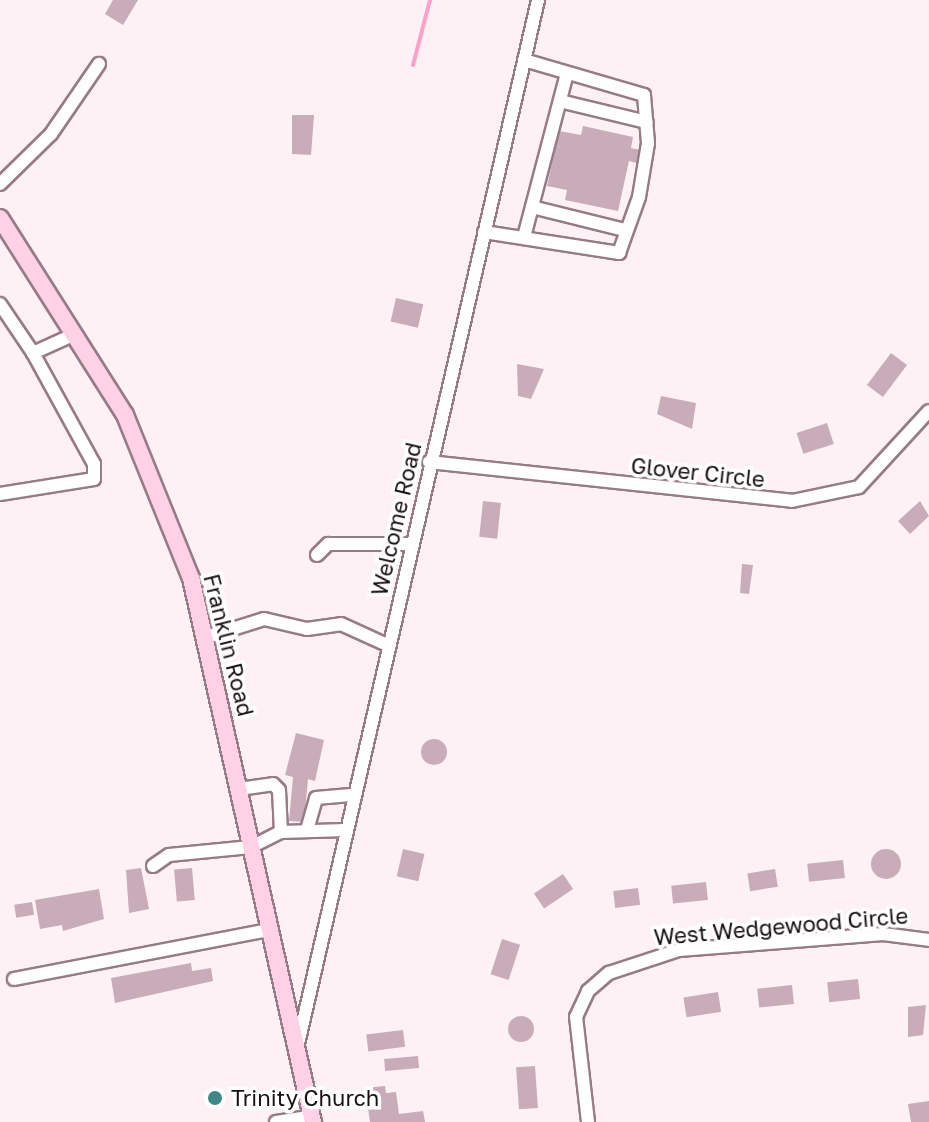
<!DOCTYPE html>
<html>
<head>
<meta charset="utf-8">
<style>
	body { margin:0 }
	#map { position:relative; width:929px; height:1122px; overflow:hidden; background:#fdf1f5; font-family:"Golos Text",sans-serif }
	div>[style] { position:absolute }
	.stream>* { height:4px; margin:-2px; padding:0 2px; transform-origin:2px; border-radius:2px; background:#fba2ca }
	.building>* { inset:0; background:#c8acb8; transform-origin:0 0 }
	.round { border-radius:50% }
	.roads { filter:drop-shadow(2px 0 #967c87) drop-shadow(-2px 0 #967c87) drop-shadow(0 2px #967c87) drop-shadow(0 -2px #967c87) }
	.minor>* { height:12px; margin:-6px; padding:0 6px; transform-origin:6px; border-radius:6px; background:#fff }
	.major>* { height:16px; margin:-8px; padding:0 8px; transform-origin:8px; border-radius:8px; background:#ffd1e6 }
	.dots>* { width:22px; height:22px; translate:-50% -50%; box-sizing:border-box; border:4px solid #fff; border-radius:50% }
	span { translate:-50% -50%; white-space:nowrap; text-align:center; line-height:1.15; -webkit-text-stroke:7px #fff; paint-order:stroke }
	.street-label { font-size:22px; color:#180f13 }
	.poi-label { font-size:22px; color:#180f13 }
	.left { translate:0 -50%; text-align:left }
</style>
</head>
<body>
<div id="map">
	<div class="stream">
		<div style="left:413px;top:65px;width:67px;rotate:-75.3deg"></div>
	</div>
	<div class="building">
		<div style="clip-path:polygon(113px 0,138px 0,123px 25px,105px 14px)"></div>
		<div style="clip-path:polygon(292px 115px,314px 115px,311px 155px,292px 154px)"></div>
		<div style="clip-path:polygon(583px 126px,633px 137px,631px 148px,640px 150px,637px 163px,629px 161px,618px 211px,565px 200px,567px 190px,547px 186px,559px 131px,581px 135px)"></div>
		<div style="left:396px;top:298px;width:28px;height:24px;rotate:13deg"></div>
		<div style="left:891px;top:353px;width:20px;height:40px;rotate:37deg"></div>
		<div style="clip-path:polygon(517px 364px,544px 369px,531px 399px,518px 396px)"></div>
		<div style="clip-path:polygon(661px 396px,696px 403px,692px 429px,657px 414px)"></div>
		<div style="left:827px;top:423px;width:22px;height:32px;rotate:72deg"></div>
		<div style="left:483px;top:501px;width:18px;height:36px;rotate:6deg"></div>
		<div style="clip-path:polygon(920px 501px,929px 516px,910px 534px,898px 521px)"></div>
		<div style="clip-path:polygon(742px 564px,753px 565px,749px 594px,740px 593px)"></div>
		<div style="clip-path:polygon(296px 733px,324px 740px,315px 781px,308px 779px,304px 822px,289px 821px,293px 777px,285px 775px)"></div>
		<div class="round" style="left:421px;top:739px;width:26px;height:26px"></div>
		<div class="round" style="left:871px;top:849px;width:30px;height:30px"></div>
		<div style="left:403px;top:849px;width:22px;height:28px;rotate:13deg"></div>
		<div style="left:843px;top:860px;width:18px;height:36px;rotate:84deg"></div>
		<div style="clip-path:polygon(141px 868px,149px 909px,129px 913px,126px 870px)"></div>
		<div style="left:192px;top:868px;width:32px;height:18px;rotate:85deg"></div>
		<div style="left:775px;top:869px;width:18px;height:28px;rotate:81deg"></div>
		<div style="left:563px;top:874px;width:18px;height:35px;rotate:56deg"></div>
		<div style="left:706px;top:882px;width:18px;height:35px;rotate:84deg"></div>
		<div style="left:638px;top:888px;width:17px;height:25px;rotate:83deg"></div>
		<div style="clip-path:polygon(99px 889px,104px 919px,63px 931px,62px 925px,40px 929px,35px 900px)"></div>
		<div style="left:32px;top:902px;width:13px;height:18px;rotate:81deg"></div>
		<div style="left:502px;top:939px;width:19px;height:37px;rotate:18deg"></div>
		<div style="clip-path:polygon(191px 963px,192px 971px,211px 968px,213px 981px,115px 1003px,111px 978px)"></div>
		<div style="left:858px;top:979px;width:20px;height:31px;rotate:84deg"></div>
		<div style="left:792px;top:985px;width:19px;height:35px;rotate:84deg"></div>
		<div style="left:718px;top:992px;width:20px;height:35px;rotate:81deg"></div>
		<div style="clip-path:polygon(926px 1005px,923px 1035px,908px 1037px,908px 1007px)"></div>
		<div class="round" style="left:508px;top:1016px;width:26px;height:26px"></div>
		<div style="left:403px;top:1030px;width:17px;height:37px;rotate:83deg"></div>
		<div style="left:418px;top:1056px;width:12px;height:34px;rotate:85deg"></div>
		<div style="left:535px;top:1066px;width:42px;height:19px;rotate:86deg"></div>
		<div style="clip-path:polygon(385px 1086px,386px 1093px,396px 1092px,399px 1114px,423px 1111px,425px 1122px,370px 1122px,365px 1088px)"></div>
		<div style="clip-path:polygon(929px 1101px,929px 1122px,911px 1122px,908px 1104px)"></div>
	</div>
	<div class="roads">
		<div class="minor">
			<div style="left:560px;top:101px;width:89px;rotate:13.6deg"></div>
			<div style="left:0;top:184px;width:71px;rotate:-44.4deg"></div>
			<div style="left:51px;top:134px;width:85px;rotate:-55.6deg"></div>
			<div style="left:532px;top:207px;width:96px;rotate:13.9deg"></div>
			<div style="left:484px;top:232px;width:137px;rotate:8.8deg"></div>
			<div style="left:619px;top:253px;width:59px;rotate:-70.3deg"></div>
			<div style="left:639px;top:197px;width:55px;rotate:-80.5deg"></div>
			<div style="left:648px;top:143px;width:48px;rotate:-94.8deg"></div>
			<div style="left:644px;top:95px;width:125px;rotate:-163.7deg"></div>
			<div style="left:524px;top:237px;width:165px;rotate:-75.3deg"></div>
			<div style="left:0;top:304px;width:59px;rotate:56deg"></div>
			<div style="left:429px;top:462px;width:365px;rotate:6.1deg"></div>
			<div style="left:792px;top:501px;width:68px;rotate:-11.8deg"></div>
			<div style="left:859px;top:487px;width:103px;rotate:-47.4deg"></div>
			<div style="left:0;top:494px;width:95px;rotate:-9.1deg"></div>
			<div style="left:94px;top:479px;width:15px;rotate:-90deg"></div>
			<div style="left:94px;top:464px;width:127px;rotate:-118.8deg"></div>
			<div style="left:33px;top:353px;width:46px;rotate:-24.3deg"></div>
			<div style="left:317px;top:555px;width:16px;rotate:-45deg"></div>
			<div style="left:328px;top:544px;width:83px"></div>
			<div style="left:207px;top:637px;width:60px;rotate:-17.5deg"></div>
			<div style="left:264px;top:619px;width:44px;rotate:13.1deg"></div>
			<div style="left:307px;top:629px;width:34px;rotate:-8deg"></div>
			<div style="left:341px;top:624px;width:51px;rotate:24.5deg"></div>
			<div style="left:239px;top:789px;width:34px;rotate:-8deg"></div>
			<div style="left:273px;top:784px;width:8px;rotate:45deg"></div>
			<div style="left:279px;top:790px;width:42px;rotate:87.3deg"></div>
			<div style="left:307px;top:830px;width:33px;rotate:-74deg"></div>
			<div style="left:316px;top:798px;width:38px;rotate:-5deg"></div>
			<div style="left:153px;top:866px;width:19px;rotate:-35deg"></div>
			<div style="left:169px;top:855px;width:82px;rotate:-5.6deg"></div>
			<div style="left:251px;top:847px;width:34px;rotate:-27deg"></div>
			<div style="left:281px;top:832px;width:65px;rotate:-1.8deg"></div>
			<div style="left:14px;top:979px;width:259px;rotate:-10.9deg"></div>
			<div style="left:298px;top:1044px;width:1071px;rotate:-77.05deg"></div>
			<div style="left:276px;top:1122px;width:36px;rotate:-9deg"></div>
			<div style="left:588px;top:1122px;width:106px;rotate:-96.5deg"></div>
			<div style="left:576px;top:1017px;width:29px;rotate:-65deg"></div>
			<div style="left:588px;top:991px;width:28px;rotate:-41deg"></div>
			<div style="left:609px;top:973px;width:74px;rotate:-18.2deg"></div>
			<div style="left:679px;top:950px;width:205px;rotate:-4.5deg"></div>
			<div style="left:883px;top:934px;width:46px;rotate:7.4deg"></div>
		</div>
		<div class="major">
			<div style="left:0;top:218px;width:233px;rotate:57.6deg"></div>
			<div style="left:125px;top:415px;width:176px;rotate:68deg"></div>
			<div style="left:191px;top:578px;width:558px;rotate:77.36deg"></div>
		</div>
	</div>
	<div class="dots">
		<div style="left:215px;top:1098px;background:#3f878b"></div>
	</div>
	<div class="street-label">
		<span style="left:698px;top:472px;rotate:6deg">Glover Circle</span>
		<span style="left:396px;top:519px;rotate:-77deg">Welcome Road</span>
		<span style="left:229px;top:645px;rotate:76deg">Franklin Road</span>
		<span style="left:781px;top:926px;rotate:-5deg">West Wedgewood Circle</span>
	</div>
	<div class="poi-label">
		<span class="left" style="left:231px;top:1098px">Trinity Church</span>
	</div>
</div>
</body>
</html>
